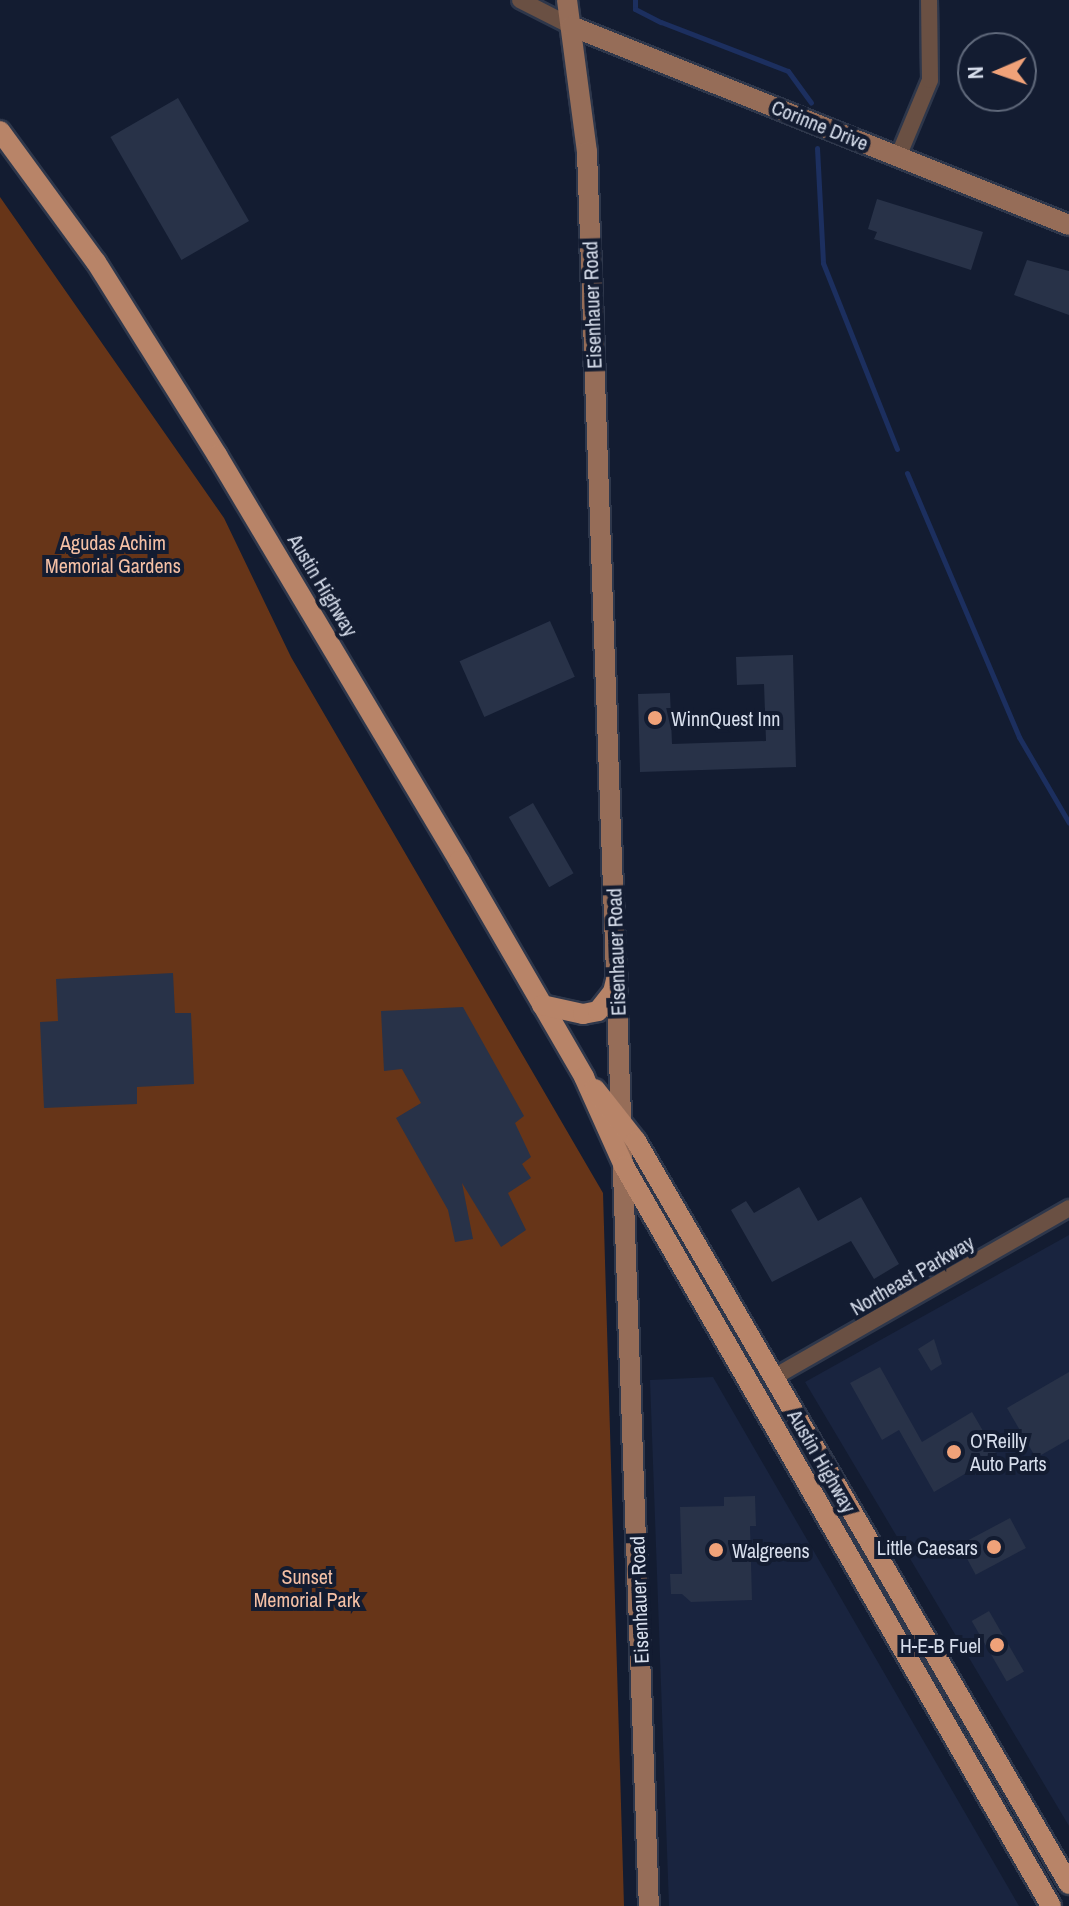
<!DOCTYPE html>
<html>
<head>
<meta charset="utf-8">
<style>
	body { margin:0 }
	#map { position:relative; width:1069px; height:1906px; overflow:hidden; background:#131c31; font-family:"Archivo Narrow",sans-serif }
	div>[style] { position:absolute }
	.built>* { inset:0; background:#19243f }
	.green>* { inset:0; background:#673518 }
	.stream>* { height:5px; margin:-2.5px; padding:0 2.5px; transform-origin:2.5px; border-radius:2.5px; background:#1c2f5f }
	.building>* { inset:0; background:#283248; transform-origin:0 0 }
	.roads { filter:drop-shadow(2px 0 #2e374b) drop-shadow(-2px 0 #2e374b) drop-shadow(0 2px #2e374b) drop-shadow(0 -2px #2e374b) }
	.street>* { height:16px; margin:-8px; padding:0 8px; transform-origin:8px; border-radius:8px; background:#6a5043 }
	.secondary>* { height:20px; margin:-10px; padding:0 10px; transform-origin:10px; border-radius:10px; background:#966d58 }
	.primary>* { height:20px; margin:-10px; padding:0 10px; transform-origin:10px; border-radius:10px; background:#b88468 }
	.dots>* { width:22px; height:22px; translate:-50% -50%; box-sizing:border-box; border:4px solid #131c31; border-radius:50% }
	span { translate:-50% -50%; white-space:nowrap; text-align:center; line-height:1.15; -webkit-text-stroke:8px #131c31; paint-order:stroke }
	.street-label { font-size:20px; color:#d7deec }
	.park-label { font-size:20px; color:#f5c0a5 }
	.poi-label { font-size:20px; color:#d7deec }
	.left { translate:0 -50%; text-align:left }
	.right { translate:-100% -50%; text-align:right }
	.north { position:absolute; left:957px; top:32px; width:80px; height:80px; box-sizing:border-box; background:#131c31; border:2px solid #616a7c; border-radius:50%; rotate:268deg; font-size:22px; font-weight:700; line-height:32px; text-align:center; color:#d7deec }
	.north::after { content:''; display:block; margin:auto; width:28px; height:36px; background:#f0a279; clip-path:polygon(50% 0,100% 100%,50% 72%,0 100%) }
</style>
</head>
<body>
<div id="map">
	<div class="built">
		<div style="clip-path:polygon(1069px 1235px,1069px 1826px,805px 1382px)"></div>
		<div style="clip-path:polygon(713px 1377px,1019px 1906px,669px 1906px,650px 1380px)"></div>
	</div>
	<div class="green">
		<div style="clip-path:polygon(0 197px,224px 518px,291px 657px,603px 1193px,624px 1906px,0 1906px)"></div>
	</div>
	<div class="stream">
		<div style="left:635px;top:0;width:9px;rotate:90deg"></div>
		<div style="left:635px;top:9px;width:29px;rotate:27deg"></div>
		<div style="left:661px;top:22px;width:136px;rotate:21.1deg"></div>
		<div style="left:788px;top:71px;width:39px;rotate:54deg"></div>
		<div style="left:817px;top:148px;width:115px;rotate:87deg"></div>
		<div style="left:823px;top:263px;width:200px;rotate:68.3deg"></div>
		<div style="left:907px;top:473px;width:287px;rotate:67deg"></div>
		<div style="left:1019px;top:737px;width:99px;rotate:59.8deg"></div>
	</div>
	<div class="building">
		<div style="left:178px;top:98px;width:142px;height:78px;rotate:60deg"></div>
		<div style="clip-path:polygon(877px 199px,983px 232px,971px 270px,874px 239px,877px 232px,868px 229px)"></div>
		<div style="clip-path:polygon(1027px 260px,1069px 271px,1069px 315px,1014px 295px)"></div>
		<div style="left:550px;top:621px;width:61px;height:99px;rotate:66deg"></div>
		<div style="clip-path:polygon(793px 655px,796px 767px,640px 772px,638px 694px,670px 693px,672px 744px,766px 741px,764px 684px,737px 685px,736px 657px)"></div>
		<div style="left:533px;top:803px;width:81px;height:28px;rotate:60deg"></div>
		<div style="clip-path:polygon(173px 973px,175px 1013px,191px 1013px,194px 1084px,137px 1087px,137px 1104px,44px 1108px,40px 1022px,58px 1021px,56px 979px)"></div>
		<div style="clip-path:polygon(463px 1007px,524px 1116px,515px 1123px,531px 1157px,522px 1164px,531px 1178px,508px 1193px,526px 1230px,501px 1247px,462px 1183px,473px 1239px,455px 1242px,448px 1210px,396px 1118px,421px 1103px,402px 1069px,384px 1071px,381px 1011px)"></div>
		<div style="clip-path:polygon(799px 1187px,818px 1221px,861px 1197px,899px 1264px,874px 1279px,851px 1241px,772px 1282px,731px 1210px,746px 1201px,754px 1213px)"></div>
		<div style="clip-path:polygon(934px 1339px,942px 1364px,931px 1371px,918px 1349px)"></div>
		<div style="clip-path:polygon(880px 1367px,922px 1442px,972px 1412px,997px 1455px,934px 1492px,899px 1430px,882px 1440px,850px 1383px)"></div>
		<div style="clip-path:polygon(1069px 1372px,1069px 1439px,1036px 1458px,1007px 1408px)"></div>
		<div style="clip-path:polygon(755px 1496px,756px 1526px,750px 1526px,752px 1600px,691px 1602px,682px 1594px,671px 1594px,670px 1574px,682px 1574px,680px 1507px,724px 1506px,724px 1497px)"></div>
		<div style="left:1010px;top:1518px;width:34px;height:57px;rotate:62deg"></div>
		<div style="left:989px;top:1611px;width:70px;height:20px;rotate:60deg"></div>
	</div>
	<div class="roads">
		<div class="street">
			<div style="left:520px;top:0;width:57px;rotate:27deg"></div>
			<div style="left:898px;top:157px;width:83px;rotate:-67.4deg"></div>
			<div style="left:930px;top:80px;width:80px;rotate:-90.7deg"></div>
			<div style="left:776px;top:1376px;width:338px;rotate:-29.8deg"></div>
		</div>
		<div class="secondary">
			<div style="left:567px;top:0;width:153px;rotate:82.5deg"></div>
			<div style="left:587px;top:152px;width:1755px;rotate:87.98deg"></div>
			<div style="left:571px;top:26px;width:536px;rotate:21.78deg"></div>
		</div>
		<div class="primary">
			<div style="left:0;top:131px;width:162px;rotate:53.8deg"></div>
			<div style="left:96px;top:262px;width:228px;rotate:57.9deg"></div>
			<div style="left:217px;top:455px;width:473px;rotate:59.2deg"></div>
			<div style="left:459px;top:861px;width:250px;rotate:59.9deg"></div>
			<div style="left:584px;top:1077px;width:98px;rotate:65.8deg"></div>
			<div style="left:624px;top:1166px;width:854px;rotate:60.01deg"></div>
			<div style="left:542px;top:1005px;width:42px;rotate:12.4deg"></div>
			<div style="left:583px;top:1014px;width:15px;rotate:-11deg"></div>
			<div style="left:598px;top:1011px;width:24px;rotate:-52deg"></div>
			<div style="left:613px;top:992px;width:16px;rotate:-76deg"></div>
			<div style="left:595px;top:1089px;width:66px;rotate:51.7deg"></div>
			<div style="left:636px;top:1141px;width:860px;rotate:59.77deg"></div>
		</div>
	</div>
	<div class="dots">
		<div style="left:655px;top:718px;background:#f0a279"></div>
		<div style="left:954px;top:1452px;background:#f0a279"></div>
		<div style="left:994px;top:1547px;background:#f0a279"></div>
		<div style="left:716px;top:1550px;background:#f0a279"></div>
		<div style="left:997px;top:1645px;background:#f0a279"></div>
	</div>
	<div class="street-label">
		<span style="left:820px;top:125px;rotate:22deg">Corinne Drive</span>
		<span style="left:592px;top:305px;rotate:-92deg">Eisenhauer Road</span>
		<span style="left:323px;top:585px;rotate:59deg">Austin Highway</span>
		<span style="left:616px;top:952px;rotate:-92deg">Eisenhauer Road</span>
		<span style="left:912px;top:1275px;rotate:-30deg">Northeast Parkway</span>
		<span style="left:822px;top:1461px;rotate:60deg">Austin Highway</span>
		<span style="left:639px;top:1600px;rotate:-92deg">Eisenhauer Road</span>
	</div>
	<div class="park-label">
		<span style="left:113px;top:554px">Agudas Achim<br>Memorial Gardens</span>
		<span style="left:307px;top:1588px">Sunset<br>Memorial Park</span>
	</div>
	<div class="poi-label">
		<span class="left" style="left:671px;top:718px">WinnQuest Inn</span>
		<span class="left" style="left:970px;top:1452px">O'Reilly<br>Auto Parts</span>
		<span class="right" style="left:978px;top:1547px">Little Caesars</span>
		<span class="left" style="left:732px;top:1550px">Walgreens</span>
		<span class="right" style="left:981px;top:1645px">H-E-B Fuel</span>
	</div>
	<div class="north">N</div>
</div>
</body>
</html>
